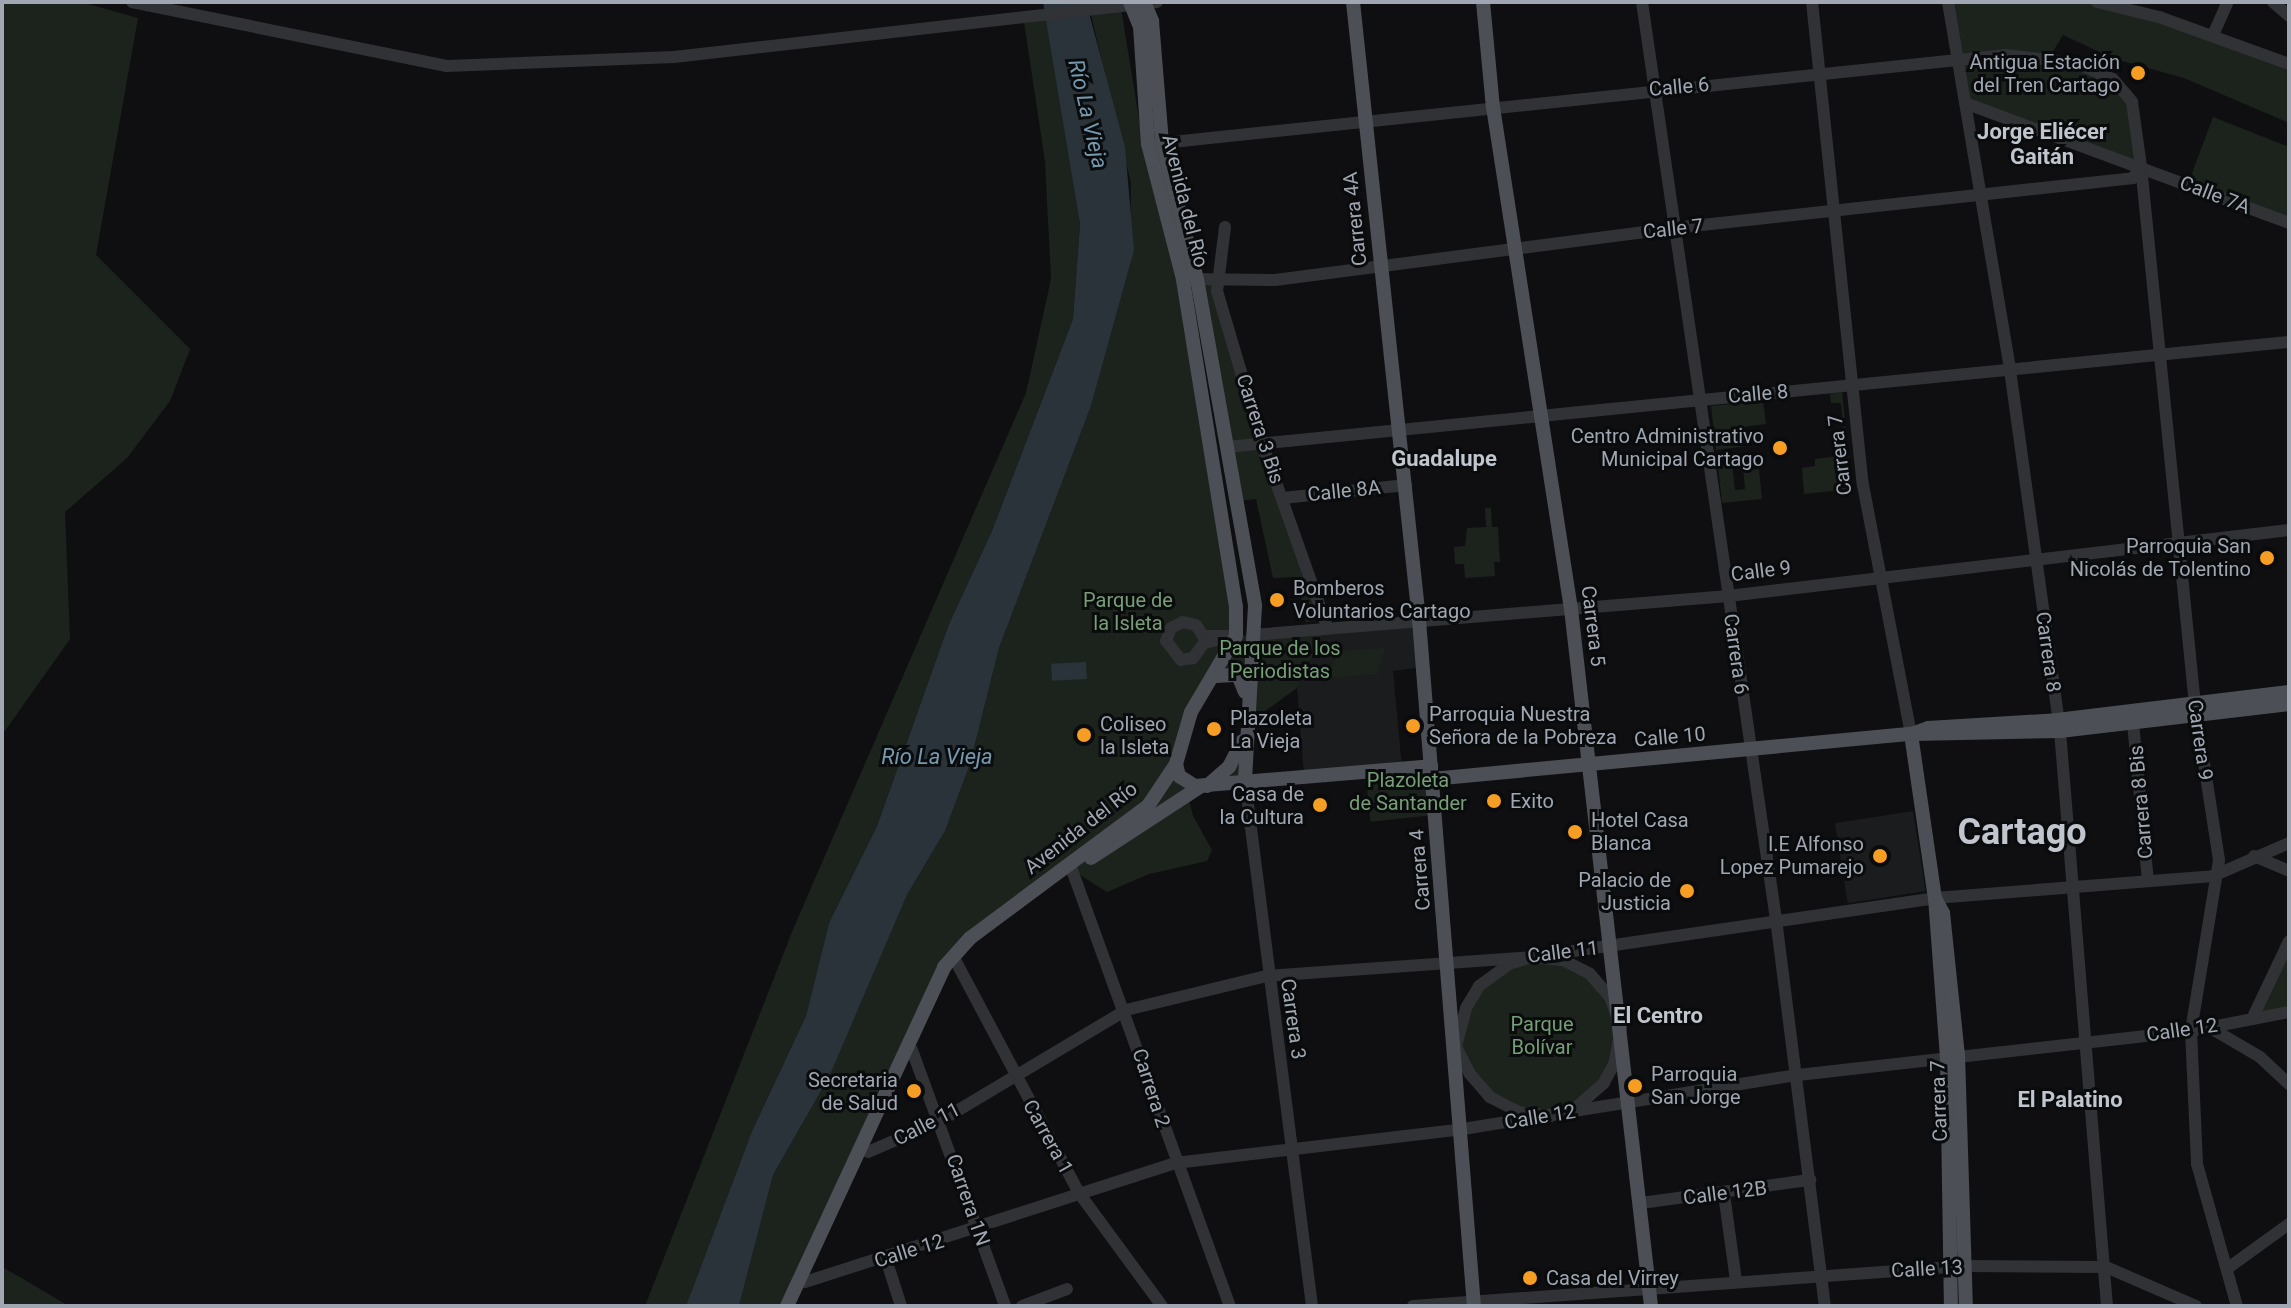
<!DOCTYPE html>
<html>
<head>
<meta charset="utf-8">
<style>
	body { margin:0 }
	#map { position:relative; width:2291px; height:1308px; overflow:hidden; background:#0f0f11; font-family:Roboto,sans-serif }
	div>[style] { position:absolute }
	.built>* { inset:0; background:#1b1c1e; transform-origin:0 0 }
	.green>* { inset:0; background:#1c231c; transform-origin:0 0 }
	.water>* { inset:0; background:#293339; transform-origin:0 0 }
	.minor>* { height:12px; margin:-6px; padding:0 6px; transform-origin:6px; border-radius:6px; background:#303236 }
	.major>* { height:14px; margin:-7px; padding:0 7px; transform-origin:7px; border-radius:7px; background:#4c4f55 }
	.dots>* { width:22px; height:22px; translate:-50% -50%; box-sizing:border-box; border:4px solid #0a0b0c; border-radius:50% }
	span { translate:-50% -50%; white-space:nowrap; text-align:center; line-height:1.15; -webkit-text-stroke:6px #0a0b0c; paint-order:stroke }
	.poi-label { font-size:20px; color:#a0a7b2 }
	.right { translate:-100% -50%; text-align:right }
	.left { translate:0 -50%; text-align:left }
	.street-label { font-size:20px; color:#a0a7b2 }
	.park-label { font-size:20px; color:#779e76 }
	.water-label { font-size:22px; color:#7599af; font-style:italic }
	.neighbourhood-label { font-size:22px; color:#c1c6ce; font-weight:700 }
	.town-label { font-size:36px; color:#c1c6ce; font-weight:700 }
	.frame { position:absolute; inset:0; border:4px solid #a0a7b2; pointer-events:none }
</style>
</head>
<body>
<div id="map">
	<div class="built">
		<div style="clip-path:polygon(1419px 620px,1423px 667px,1393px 671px,1402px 768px,1304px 775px,1297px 688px,1327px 627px)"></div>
		<div style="left:1913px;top:811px;width:81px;height:79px;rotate:81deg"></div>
	</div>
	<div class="green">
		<div style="clip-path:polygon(2px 2px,81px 2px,138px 18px,96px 255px,190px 349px,170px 401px,127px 458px,65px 512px,70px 639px,2px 735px)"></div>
		<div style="clip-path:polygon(1088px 2px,1119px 2px,1121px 8px,1139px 119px,1183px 279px,1237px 636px,1327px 627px,1297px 688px,1265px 711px,1246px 713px,1245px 781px,1206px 786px,1241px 747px,1245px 686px,1216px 676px,1177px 754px,1193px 816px,1212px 850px,1207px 861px,1149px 874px,1107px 892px,1072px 870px,944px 967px,786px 1306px,739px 1306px,773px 1175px,830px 1075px,907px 895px,945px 831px,970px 764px,999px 648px,1091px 406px,1130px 265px,1131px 183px)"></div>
		<div style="clip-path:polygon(1949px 2px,2099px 2px,2289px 64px,2289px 123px,2184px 78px,2115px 59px,2063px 35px,2049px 58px,2113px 79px,2132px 102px,2141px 166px,1965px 103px)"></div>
		<div style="clip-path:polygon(1047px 20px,1080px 224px,1073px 319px,992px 531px,949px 624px,877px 826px,829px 923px,806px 1016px,752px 1131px,686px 1306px,645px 1306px,794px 927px,1026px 393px,1051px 279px,1045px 161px,1024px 22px)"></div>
		<div style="clip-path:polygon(2213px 117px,2289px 147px,2289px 220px,2188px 184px)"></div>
		<div style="clip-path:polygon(1197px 279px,1219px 279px,1217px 291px,1323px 612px,1316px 621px,1306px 622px,1297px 577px,1273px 578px,1256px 499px,1237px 501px)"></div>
		<div style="clip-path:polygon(1842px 392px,1852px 489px,1804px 494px,1802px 468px,1815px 466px,1815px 459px,1846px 455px,1841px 403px,1831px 403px,1830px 394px)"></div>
		<div style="clip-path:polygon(1763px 401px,1766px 424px,1744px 427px,1746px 446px,1716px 450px,1711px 406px)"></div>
		<div style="clip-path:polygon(1742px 457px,1747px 457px,1749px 470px,1759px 469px,1762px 499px,1722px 503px,1718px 466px,1732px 464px,1735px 490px,1745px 489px)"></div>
		<div style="clip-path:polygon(1485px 508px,1491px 508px,1492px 527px,1498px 527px,1500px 562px,1494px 562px,1495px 576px,1465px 578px,1464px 564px,1455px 564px,1454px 547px,1465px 546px,1467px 528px,1486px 527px)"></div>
		<div style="clip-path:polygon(1385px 648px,1377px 674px,1325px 678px,1340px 651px)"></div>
		<div style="left:1431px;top:766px;width:49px;height:66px;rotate:84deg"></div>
		<div style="clip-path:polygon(2289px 941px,2289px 1012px,2252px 1019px)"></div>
		<div style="clip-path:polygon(1532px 957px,1590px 974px,1621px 1027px,1604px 1083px,1551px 1116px,1490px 1097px,1456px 1046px,1479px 986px)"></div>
		<div style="clip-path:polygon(2px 1267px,23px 1279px,69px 1306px,2px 1306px)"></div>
	</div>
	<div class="water">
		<div style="clip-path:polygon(1043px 2px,1086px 2px,1125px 147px,1134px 250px,1130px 265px,1091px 406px,999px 648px,970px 764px,945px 831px,907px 895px,830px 1075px,773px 1175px,739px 1306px,686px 1306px,752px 1131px,806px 1016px,829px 923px,877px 826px,949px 624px,992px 531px,1073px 319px,1080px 224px)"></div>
		<div style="left:1086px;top:662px;width:17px;height:35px;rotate:87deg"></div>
	</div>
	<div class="minor">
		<div style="left:132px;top:2px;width:321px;rotate:11.5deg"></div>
		<div style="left:447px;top:66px;width:227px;rotate:-2.3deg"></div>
		<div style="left:674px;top:57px;width:486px;rotate:-6.5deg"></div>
		<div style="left:1642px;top:2px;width:927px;rotate:81.69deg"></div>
		<div style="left:1776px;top:919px;width:390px;rotate:82.8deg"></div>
		<div style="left:1812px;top:2px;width:486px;rotate:84deg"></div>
		<div style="left:1863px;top:485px;width:254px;rotate:79.1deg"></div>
		<div style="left:1948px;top:2px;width:373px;rotate:80.4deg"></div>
		<div style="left:2010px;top:370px;width:364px;rotate:82.1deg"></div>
		<div style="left:2060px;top:731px;width:577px;rotate:85.33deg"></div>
		<div style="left:2097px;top:2px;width:64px;rotate:13.6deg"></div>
		<div style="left:2159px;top:17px;width:138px;rotate:19.9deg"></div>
		<div style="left:2273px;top:2px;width:21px;rotate:41deg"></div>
		<div style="left:2213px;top:35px;width:36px;rotate:-66deg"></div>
		<div style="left:1965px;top:103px;width:346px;rotate:20.3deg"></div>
		<div style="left:1153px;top:144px;width:857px;rotate:-5.96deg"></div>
		<div style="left:2005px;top:55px;width:71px;rotate:6.4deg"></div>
		<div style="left:2076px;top:63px;width:40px;rotate:23.4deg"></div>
		<div style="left:2113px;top:79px;width:30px;rotate:50deg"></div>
		<div style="left:2132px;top:102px;width:65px;rotate:82deg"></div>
		<div style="left:2141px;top:166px;width:542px;rotate:84.28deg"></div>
		<div style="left:2195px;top:705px;width:157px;rotate:81.2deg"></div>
		<div style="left:2219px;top:860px;width:173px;rotate:99.3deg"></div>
		<div style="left:2191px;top:1031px;width:133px;rotate:87.4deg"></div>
		<div style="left:2197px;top:1164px;width:148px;rotate:74.3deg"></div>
		<div style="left:1225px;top:227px;width:64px;rotate:97.1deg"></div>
		<div style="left:1217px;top:291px;width:159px;rotate:73.5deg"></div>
		<div style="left:1262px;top:443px;width:195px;rotate:70.5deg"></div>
		<div style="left:1190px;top:279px;width:85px;rotate:0.7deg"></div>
		<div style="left:1275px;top:280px;width:402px;rotate:-7.4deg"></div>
		<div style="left:1674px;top:228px;width:462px;rotate:-6.2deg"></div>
		<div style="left:2133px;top:178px;width:14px;rotate:-56deg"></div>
		<div style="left:1227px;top:447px;width:1067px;rotate:-5.65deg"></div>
		<div style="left:1283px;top:498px;width:124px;rotate:-6deg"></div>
		<div style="left:1183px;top:622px;width:13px;rotate:13deg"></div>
		<div style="left:1196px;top:625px;width:13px;rotate:58deg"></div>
		<div style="left:1203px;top:636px;width:33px"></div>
		<div style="left:1236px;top:636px;width:33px;rotate:168deg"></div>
		<div style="left:1204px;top:643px;width:19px;rotate:126deg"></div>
		<div style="left:1193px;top:658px;width:12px;rotate:171deg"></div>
		<div style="left:1181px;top:660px;width:24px;rotate:-128deg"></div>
		<div style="left:1166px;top:641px;width:14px;rotate:-69deg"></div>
		<div style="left:1171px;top:628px;width:13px;rotate:-27deg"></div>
		<div style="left:1253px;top:635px;width:477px;rotate:-4.7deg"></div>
		<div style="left:1728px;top:596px;width:565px;rotate:-6.71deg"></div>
		<div style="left:2133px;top:723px;width:159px;rotate:84.6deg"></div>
		<div style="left:1245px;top:781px;width:529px;rotate:82.73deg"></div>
		<div style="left:2254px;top:856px;width:38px;rotate:23deg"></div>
		<div style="left:1072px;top:870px;width:464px;rotate:70.1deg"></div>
		<div style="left:953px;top:956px;width:268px;rotate:62deg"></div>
		<div style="left:1079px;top:1193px;width:140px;rotate:53.7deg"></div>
		<div style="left:1532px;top:957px;width:31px;rotate:6deg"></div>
		<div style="left:1563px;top:960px;width:30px;rotate:27deg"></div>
		<div style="left:1590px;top:974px;width:30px;rotate:49deg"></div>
		<div style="left:1610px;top:997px;width:32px;rotate:70deg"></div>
		<div style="left:1621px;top:1027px;width:36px;rotate:100deg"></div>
		<div style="left:1615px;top:1062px;width:24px;rotate:118deg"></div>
		<div style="left:1604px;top:1083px;width:38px;rotate:139deg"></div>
		<div style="left:1575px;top:1108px;width:25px;rotate:162deg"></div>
		<div style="left:1551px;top:1116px;width:32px;rotate:-173deg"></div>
		<div style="left:1519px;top:1112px;width:33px;rotate:-153deg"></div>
		<div style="left:1490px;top:1097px;width:30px;rotate:-131deg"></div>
		<div style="left:1470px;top:1074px;width:31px;rotate:-117deg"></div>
		<div style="left:1456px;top:1046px;width:39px;rotate:-75deg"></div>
		<div style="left:1466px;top:1008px;width:26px;rotate:-59deg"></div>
		<div style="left:1479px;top:986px;width:37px;rotate:-36deg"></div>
		<div style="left:1509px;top:964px;width:24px;rotate:-17deg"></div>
		<div style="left:2252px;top:1019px;width:86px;rotate:-64.6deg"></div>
		<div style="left:2209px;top:1027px;width:59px;rotate:30.5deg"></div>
		<div style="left:2260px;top:1057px;width:40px;rotate:43deg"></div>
		<div style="left:912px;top:1050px;width:272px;rotate:70deg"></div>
		<div style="left:868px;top:1152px;width:78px;rotate:-23.3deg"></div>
		<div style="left:940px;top:1121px;width:217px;rotate:-30.8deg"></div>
		<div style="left:1126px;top:1010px;width:145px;rotate:-13.6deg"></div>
		<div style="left:1267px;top:976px;width:266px;rotate:-4.1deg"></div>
		<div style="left:1532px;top:957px;width:407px;rotate:-8.3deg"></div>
		<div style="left:1935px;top:898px;width:279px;rotate:-4.5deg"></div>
		<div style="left:2213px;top:876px;width:83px;rotate:-23.5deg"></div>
		<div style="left:1724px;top:1194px;width:88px;rotate:82.1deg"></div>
		<div style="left:1641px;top:1203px;width:171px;rotate:-7.8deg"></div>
		<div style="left:886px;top:1259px;width:49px;rotate:72.3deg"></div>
		<div style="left:2228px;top:1268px;width:75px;rotate:-35.8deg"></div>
		<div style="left:805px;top:1282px;width:389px;rotate:-17.8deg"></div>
		<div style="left:1175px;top:1163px;width:290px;rotate:-6.7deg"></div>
		<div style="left:1463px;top:1129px;width:339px;rotate:-9.2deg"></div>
		<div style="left:1798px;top:1075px;width:395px;rotate:-6.4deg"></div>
		<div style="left:2191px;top:1031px;width:100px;rotate:-11deg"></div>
		<div style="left:1022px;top:1306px;width:48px;rotate:-20.7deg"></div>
		<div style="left:1413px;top:1306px;width:553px;rotate:-4.14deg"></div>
		<div style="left:1965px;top:1266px;width:141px;rotate:0.4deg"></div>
		<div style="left:2106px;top:1267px;width:98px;rotate:23.4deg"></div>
	</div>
	<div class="major">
		<div style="left:1144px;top:2px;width:21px;rotate:67deg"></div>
		<div style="left:1152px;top:21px;width:122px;rotate:85.3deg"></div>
		<div style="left:1162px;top:143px;width:140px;rotate:75.6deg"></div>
		<div style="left:1197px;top:279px;width:332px;rotate:79.9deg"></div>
		<div style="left:1255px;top:606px;width:175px;rotate:93.3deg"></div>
		<div style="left:1353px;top:2px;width:622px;rotate:83.9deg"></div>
		<div style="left:1419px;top:620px;width:688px;rotate:85.42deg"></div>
		<div style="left:1483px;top:2px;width:105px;rotate:84.6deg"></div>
		<div style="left:1493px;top:107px;width:508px;rotate:81.17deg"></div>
		<div style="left:1571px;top:609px;width:702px;rotate:83.45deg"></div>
		<div style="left:1216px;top:676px;width:22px;rotate:-3deg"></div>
		<div style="left:1238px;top:675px;width:18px;rotate:68deg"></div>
		<div style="left:1911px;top:734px;width:166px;rotate:81.7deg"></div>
		<div style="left:1935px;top:898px;width:159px;rotate:85.7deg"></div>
		<div style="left:1947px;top:1057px;width:249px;rotate:89.1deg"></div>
		<div style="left:1912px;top:734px;width:148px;rotate:-1.2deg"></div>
		<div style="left:2060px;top:731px;width:231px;rotate:-6.7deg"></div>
		<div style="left:1176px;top:764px;width:12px;rotate:76deg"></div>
		<div style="left:1179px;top:776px;width:19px;rotate:32deg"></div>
		<div style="left:1195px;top:786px;width:237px;rotate:-4.8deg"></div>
		<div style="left:1432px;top:779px;width:481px;rotate:-5.4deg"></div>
		<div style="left:1911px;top:734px;width:18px;rotate:-19deg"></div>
		<div style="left:1928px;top:728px;width:129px;rotate:-3.5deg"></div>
		<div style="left:2057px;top:720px;width:234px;rotate:-6.9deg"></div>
		<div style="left:1207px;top:786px;width:29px;rotate:-41deg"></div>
		<div style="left:1229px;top:767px;width:29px;rotate:-63deg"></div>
		<div style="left:1091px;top:858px;width:131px;rotate:-33.2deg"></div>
		<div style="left:1935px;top:898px;width:17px;rotate:62deg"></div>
		<div style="left:1943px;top:913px;width:143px;rotate:84deg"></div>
		<div style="left:1958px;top:1055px;width:251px;rotate:88.2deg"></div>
		<div style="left:787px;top:1306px;width:374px;rotate:-65.1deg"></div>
		<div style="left:944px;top:967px;width:39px;rotate:-48deg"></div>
		<div style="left:970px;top:938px;width:222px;rotate:-36.6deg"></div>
		<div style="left:1148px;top:806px;width:50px;rotate:-56.3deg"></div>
		<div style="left:1176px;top:764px;width:54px;rotate:-73.9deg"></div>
		<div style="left:1191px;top:712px;width:88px;rotate:-59.4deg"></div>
		<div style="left:1236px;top:636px;width:29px;rotate:-90deg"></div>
		<div style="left:1236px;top:607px;width:332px;rotate:-99.2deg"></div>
		<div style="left:1183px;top:279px;width:139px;rotate:-104.5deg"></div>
		<div style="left:1148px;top:144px;width:117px;rotate:-93.9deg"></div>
		<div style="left:1140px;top:27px;width:27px;rotate:-112deg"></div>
	</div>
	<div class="dots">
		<div style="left:2138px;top:73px;background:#f59e23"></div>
		<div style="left:1780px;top:448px;background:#f59e23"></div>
		<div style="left:2267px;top:558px;background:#f59e23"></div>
		<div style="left:1277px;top:600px;background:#f59e23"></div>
		<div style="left:1413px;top:726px;background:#f59e23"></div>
		<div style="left:1214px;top:729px;background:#f59e23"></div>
		<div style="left:1084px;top:735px;background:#f59e23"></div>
		<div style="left:1494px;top:801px;background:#f59e23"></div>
		<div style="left:1320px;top:805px;background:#f59e23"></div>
		<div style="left:1575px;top:832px;background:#f59e23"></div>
		<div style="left:1880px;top:856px;background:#f59e23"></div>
		<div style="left:1687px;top:891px;background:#f59e23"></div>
		<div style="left:1635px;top:1086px;background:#f59e23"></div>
		<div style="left:914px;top:1091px;background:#f59e23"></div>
		<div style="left:1530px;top:1278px;background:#f59e23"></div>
	</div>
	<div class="poi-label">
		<span class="right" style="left:2120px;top:74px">Antigua Estación<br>del Tren Cartago</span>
		<span class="right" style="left:1764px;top:448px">Centro Administrativo<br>Municipal Cartago</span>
		<span class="right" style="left:2251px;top:558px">Parroquia San<br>Nicolás de Tolentino</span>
		<span class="left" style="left:1293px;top:600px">Bomberos<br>Voluntarios Cartago</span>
		<span class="left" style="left:1429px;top:726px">Parroquia Nuestra<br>Señora de la Pobreza</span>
		<span class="left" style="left:1230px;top:730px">Plazoleta<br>La Vieja</span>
		<span class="left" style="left:1100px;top:736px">Coliseo<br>la Isleta</span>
		<span class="right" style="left:1304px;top:806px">Casa de<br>la Cultura</span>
		<span class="left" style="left:1510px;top:801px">Exito</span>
		<span class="left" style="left:1591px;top:832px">Hotel Casa<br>Blanca</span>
		<span class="right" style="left:1864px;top:856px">I.E Alfonso<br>Lopez Pumarejo</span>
		<span class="right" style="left:1671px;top:892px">Palacio de<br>Justicia</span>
		<span class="left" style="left:1651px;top:1086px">Parroquia<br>San Jorge</span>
		<span class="right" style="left:898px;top:1092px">Secretaria<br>de Salud</span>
		<span class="left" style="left:1546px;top:1278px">Casa del Virrey</span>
	</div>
	<div class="street-label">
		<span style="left:1679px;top:87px;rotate:-5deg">Calle 6</span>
		<span style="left:2215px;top:195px;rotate:21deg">Calle 7A</span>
		<span style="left:1185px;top:201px;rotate:76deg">Avenida del Río</span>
		<span style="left:1355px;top:219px;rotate:-96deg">Carrera 4A</span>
		<span style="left:1673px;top:229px;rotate:-6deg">Calle 7</span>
		<span style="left:1758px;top:394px;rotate:-5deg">Calle 8</span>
		<span style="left:1260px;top:429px;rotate:72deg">Carrera 3 Bis</span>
		<span style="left:1840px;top:455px;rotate:-97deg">Carrera 7</span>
		<span style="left:1344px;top:491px;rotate:-6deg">Calle 8A</span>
		<span style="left:1761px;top:571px;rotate:-7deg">Calle 9</span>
		<span style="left:1593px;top:626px;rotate:83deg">Carrera 5</span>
		<span style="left:2048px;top:652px;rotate:82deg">Carrera 8</span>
		<span style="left:1736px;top:654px;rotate:82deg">Carrera 6</span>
		<span style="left:1670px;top:737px;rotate:-5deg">Calle 10</span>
		<span style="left:2200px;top:740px;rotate:82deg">Carrera 9</span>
		<span style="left:2141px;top:802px;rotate:-95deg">Carrera 8 Bis</span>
		<span style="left:1081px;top:828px;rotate:-38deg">Avenida del Río</span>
		<span style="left:1420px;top:870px;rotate:-95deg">Carrera 4</span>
		<span style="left:1563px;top:952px;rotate:-7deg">Calle 11</span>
		<span style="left:1293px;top:1019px;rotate:82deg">Carrera 3</span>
		<span style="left:2182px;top:1030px;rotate:-8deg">Calle 12</span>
		<span style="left:1151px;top:1088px;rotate:72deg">Carrera 2</span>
		<span style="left:1939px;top:1101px;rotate:-92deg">Carrera 7</span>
		<span style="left:1540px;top:1117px;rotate:-9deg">Calle 12</span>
		<span style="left:927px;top:1124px;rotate:-27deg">Calle 11</span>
		<span style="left:1048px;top:1137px;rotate:61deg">Carrera 1</span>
		<span style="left:1725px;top:1193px;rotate:-7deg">Calle 12B</span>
		<span style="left:968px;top:1200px;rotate:71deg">Carrera 1N</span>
		<span style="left:909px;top:1251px;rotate:-17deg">Calle 12</span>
		<span style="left:1927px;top:1269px;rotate:-3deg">Calle 13</span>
	</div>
	<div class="park-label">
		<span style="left:1128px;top:612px">Parque de<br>la Isleta</span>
		<span style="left:1280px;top:660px">Parque de los<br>Periodistas</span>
		<span style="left:1408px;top:792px">Plazoleta<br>de Santander</span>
		<span style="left:1542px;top:1036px">Parque<br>Bolívar</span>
	</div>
	<div class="water-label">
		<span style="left:1088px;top:114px;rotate:77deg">Río La Vieja</span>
		<span style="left:937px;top:757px">Río La Vieja</span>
	</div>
	<div class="neighbourhood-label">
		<span style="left:2042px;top:144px">Jorge Eliécer<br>Gaitán</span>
		<span style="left:1444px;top:459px">Guadalupe</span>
		<span style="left:1658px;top:1016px">El Centro</span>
		<span style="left:2070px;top:1100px">El Palatino</span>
	</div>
	<div class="town-label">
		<span style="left:2022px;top:833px">Cartago</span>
	</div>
	<div class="frame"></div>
</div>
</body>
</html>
